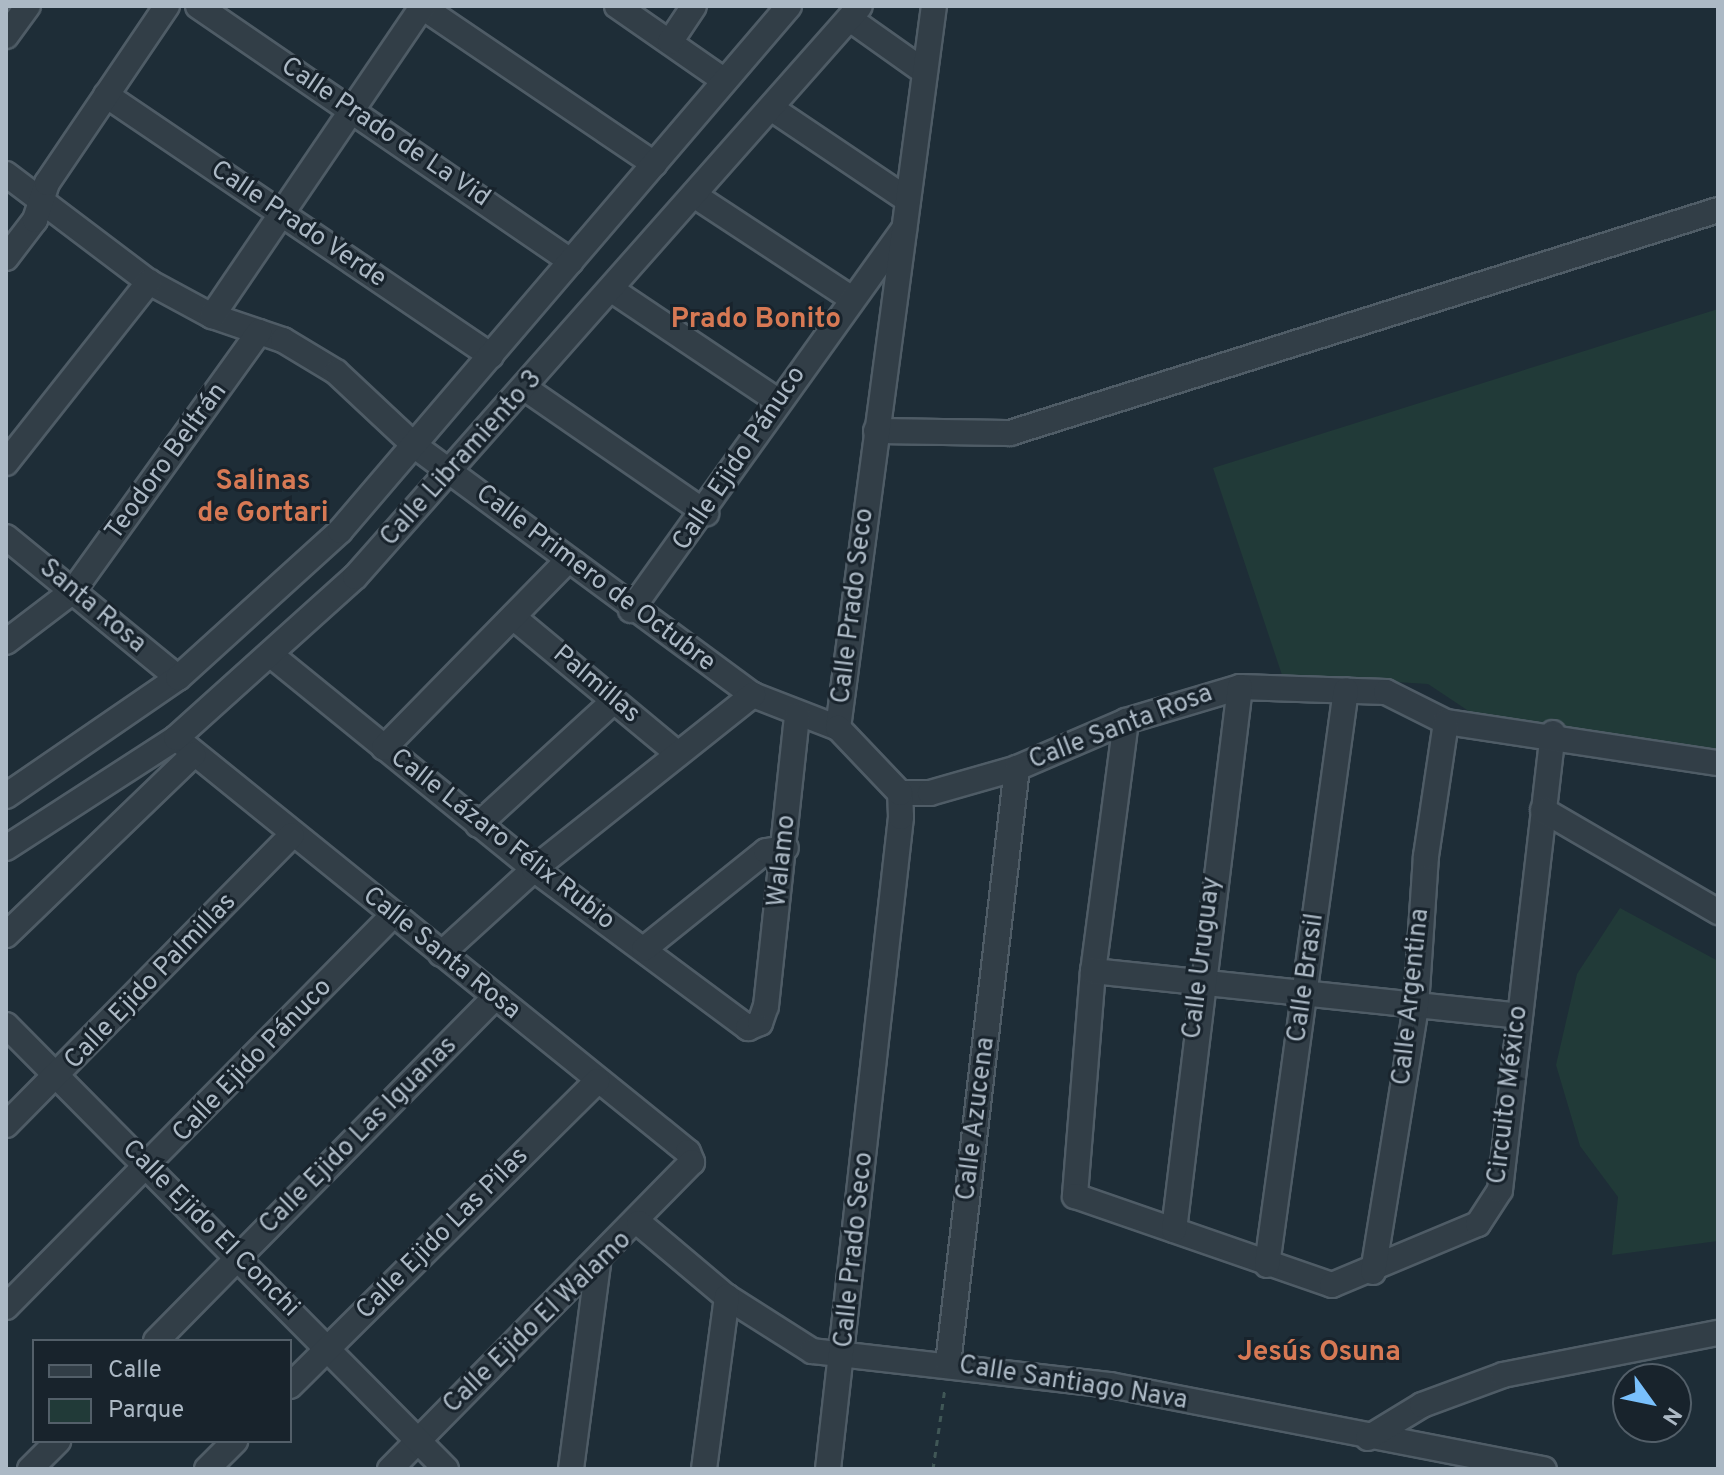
<!DOCTYPE html>
<html>
<head>
<meta charset="utf-8">
<style>
	body { margin:0 }
	#map { position:relative; width:1724px; height:1475px; overflow:hidden; background:#1e2d37; font-family:Overpass,sans-serif }
	div>[style] { position:absolute }
	.green>* { inset:0; background:#213a38 }
	.path>* { height:3px; margin-top:-1.5px; transform-origin:0; background:repeating-linear-gradient(90deg,#405756 0 6px,transparent 0 12px) }
	.roads { filter:drop-shadow(2px 0 #4f5c66) drop-shadow(-2px 0 #4f5c66) drop-shadow(0 2px #4f5c66) drop-shadow(0 -2px #4f5c66) }
	.minor>* { height:24px; margin:-12px; padding:0 12px; transform-origin:12px; border-radius:12px; background:#323e47 }
	span { translate:-50% -50%; white-space:nowrap; text-align:center; line-height:1.15; -webkit-text-stroke:6px #18232c; paint-order:stroke }
	.street-label { font-size:26px; color:#acb9c5 }
	.neighbourhood-label { font-size:28px; color:#d77954; font-weight:700 }
	.frame { position:absolute; inset:0; border:8px solid #acb9c5; pointer-events:none }
	.legend { position:absolute; left:32px; top:1339px; width:260px; height:104px; box-sizing:border-box; background:#18232c; border:2px solid #535f69; margin:0; padding:10px 14px; list-style:none; font-size:24px; color:#acb9c5 }
	.legend li { display:flex; align-items:center; gap:16px; height:40px }
	.legend b { width:40px; border:2px solid #535f69 }
	.north { position:absolute; left:1612px; top:1363px; width:80px; height:80px; box-sizing:border-box; background:#18232c; border:2px solid #535f69; border-radius:50%; rotate:123deg; font-size:22px; font-weight:700; line-height:32px; text-align:center; color:#acb9c5 }
	.north::after { content:''; display:block; margin:auto; width:28px; height:36px; background:#79c0fc; clip-path:polygon(50% 0,100% 100%,50% 72%,0 100%) }
</style>
</head>
<body>
<div id="map">
	<div class="green">
		<div style="clip-path:polygon(1718px 309px,1718px 751px,1470px 712px,1428px 684px,1282px 675px,1213px 468px)"></div>
		<div style="clip-path:polygon(1620px 908px,1718px 961px,1718px 1241px,1612px 1255px,1618px 1197px,1580px 1146px,1556px 1065px,1577px 974px)"></div>
	</div>
	<div class="path">
		<div style="left:933px;top:1469px;width:82px;rotate:-81.6deg"></div>
	</div>
	<div class="roads">
		<div class="minor">
			<div style="left:198px;top:6px;width:452px;rotate:34.4deg"></div>
			<div style="left:421px;top:6px;width:282px;rotate:34.1deg"></div>
			<div style="left:617px;top:6px;width:131px;rotate:34.8deg"></div>
			<div style="left:850px;top:19px;width:88px;rotate:35.3deg"></div>
			<div style="left:6px;top:36px;width:37px;rotate:-54deg"></div>
			<div style="left:670px;top:42px;width:43px;rotate:-56.3deg"></div>
			<div style="left:106px;top:95px;width:465px;rotate:34.1deg"></div>
			<div style="left:771px;top:108px;width:165px;rotate:33.9deg"></div>
			<div style="left:6px;top:174px;width:179px;rotate:37.1deg"></div>
			<div style="left:149px;top:282px;width:72px;rotate:28.4deg"></div>
			<div style="left:212px;top:316px;width:75px;rotate:18.7deg"></div>
			<div style="left:283px;top:340px;width:62px;rotate:31.1deg"></div>
			<div style="left:336px;top:372px;width:108px;rotate:43.1deg"></div>
			<div style="left:415px;top:446px;width:420px;rotate:36.4deg"></div>
			<div style="left:753px;top:695px;width:91px;rotate:21.2deg"></div>
			<div style="left:694px;top:195px;width:186px;rotate:33.3deg"></div>
			<div style="left:6px;top:258px;width:48px;rotate:-52.7deg"></div>
			<div style="left:35px;top:220px;width:39px;rotate:-72deg"></div>
			<div style="left:47px;top:183px;width:214px;rotate:-55.9deg"></div>
			<div style="left:612px;top:290px;width:201px;rotate:33.8deg"></div>
			<div style="left:212px;top:316px;width:375px;rotate:-55.8deg"></div>
			<div style="left:526px;top:389px;width:219px;rotate:34.6deg"></div>
			<div style="left:876px;top:431px;width:134px;rotate:0.9deg"></div>
			<div style="left:1010px;top:433px;width:742px;rotate:-17.48deg"></div>
			<div style="left:6px;top:463px;width:231px;rotate:-51.7deg"></div>
			<div style="left:6px;top:537px;width:222px;rotate:39.3deg"></div>
			<div style="left:631px;top:610px;width:469px;rotate:-54.4deg"></div>
			<div style="left:513px;top:617px;width:214px;rotate:39.7deg"></div>
			<div style="left:6px;top:642px;width:84px;rotate:-37.3deg"></div>
			<div style="left:73px;top:591px;width:319px;rotate:-54.3deg"></div>
			<div style="left:271px;top:655px;width:339px;rotate:39.1deg"></div>
			<div style="left:534px;top:869px;width:267px;rotate:36.6deg"></div>
			<div style="left:748px;top:1028px;width:13px;rotate:-23deg"></div>
			<div style="left:760px;top:1023px;width:18px;rotate:-71deg"></div>
			<div style="left:766px;top:1006px;width:292px;rotate:-83.9deg"></div>
			<div style="left:1126px;top:721px;width:252px;rotate:97.5deg"></div>
			<div style="left:1093px;top:971px;width:226px;rotate:94.6deg"></div>
			<div style="left:1075px;top:1196px;width:272px;rotate:19.1deg"></div>
			<div style="left:1332px;top:1285px;width:158px;rotate:-22.7deg"></div>
			<div style="left:1478px;top:1224px;width:40px;rotate:-57.1deg"></div>
			<div style="left:1500px;top:1190px;width:460px;rotate:-83.4deg"></div>
			<div style="left:838px;top:728px;width:728px;rotate:-82.43deg"></div>
			<div style="left:176px;top:738px;width:658px;rotate:38.96deg"></div>
			<div style="left:688px;top:1152px;width:11px;rotate:68deg"></div>
			<div style="left:692px;top:1162px;width:431px;rotate:134.5deg"></div>
			<div style="left:384px;top:748px;width:263px;rotate:-45.6deg"></div>
			<div style="left:900px;top:793px;width:30px"></div>
			<div style="left:930px;top:793px;width:91px;rotate:-16deg"></div>
			<div style="left:1017px;top:768px;width:119px;rotate:-23.3deg"></div>
			<div style="left:1126px;top:721px;width:119px;rotate:-16.6deg"></div>
			<div style="left:1240px;top:687px;width:146px;rotate:2deg"></div>
			<div style="left:1386px;top:692px;width:67px;rotate:26.6deg"></div>
			<div style="left:1446px;top:722px;width:275px;rotate:8.6deg"></div>
			<div style="left:6px;top:796px;width:209px;rotate:-34.5deg"></div>
			<div style="left:178px;top:678px;width:219px;rotate:-42.2deg"></div>
			<div style="left:340px;top:531px;width:691px;rotate:-49.46deg"></div>
			<div style="left:1543px;top:810px;width:203px;rotate:30.2deg"></div>
			<div style="left:478px;top:825px;width:184px;rotate:-42.4deg"></div>
			<div style="left:6px;top:848px;width:202px;rotate:-32.9deg"></div>
			<div style="left:176px;top:738px;width:241px;rotate:-42deg"></div>
			<div style="left:355px;top:577px;width:762px;rotate:-48.51deg"></div>
			<div style="left:6px;top:935px;width:260px;rotate:-43.9deg"></div>
			<div style="left:644px;top:949px;width:156px;rotate:-38.8deg"></div>
			<div style="left:766px;top:851px;width:20px;rotate:-9deg"></div>
			<div style="left:441px;top:954px;width:126px;rotate:-42.4deg"></div>
			<div style="left:534px;top:869px;width:280px;rotate:-38.5deg"></div>
			<div style="left:1093px;top:971px;width:428px;rotate:6deg"></div>
			<div style="left:6px;top:1025px;width:625px;rotate:45.26deg"></div>
			<div style="left:6px;top:1125px;width:407px;rotate:-45.4deg"></div>
			<div style="left:639px;top:1223px;width:115px;rotate:40.1deg"></div>
			<div style="left:727px;top:1297px;width:101px;rotate:32.4deg"></div>
			<div style="left:812px;top:1351px;width:300px;rotate:6.5deg"></div>
			<div style="left:1110px;top:1385px;width:442px;rotate:11deg"></div>
			<div style="left:1174px;top:1230px;width:547px;rotate:-83.07deg"></div>
			<div style="left:1267px;top:1265px;width:580px;rotate:-82.18deg"></div>
			<div style="left:1373px;top:1272px;width:269px;rotate:-80.8deg"></div>
			<div style="left:1416px;top:1006px;width:150px;rotate:-86.2deg"></div>
			<div style="left:1426px;top:856px;width:135px;rotate:-81.5deg"></div>
			<div style="left:6px;top:1307px;width:552px;rotate:-45.37deg"></div>
			<div style="left:156px;top:1341px;width:482px;rotate:-45.4deg"></div>
			<div style="left:948px;top:1364px;width:600px;rotate:-83.4deg"></div>
			<div style="left:290px;top:1386px;width:433px;rotate:-44.8deg"></div>
			<div style="left:1368px;top:1438px;width:63px;rotate:-31.4deg"></div>
			<div style="left:1422px;top:1405px;width:86px;rotate:-20.3deg"></div>
			<div style="left:1503px;top:1375px;width:219px;rotate:-11.1deg"></div>
			<div style="left:30px;top:1469px;width:40px;rotate:-45deg"></div>
			<div style="left:207px;top:1469px;width:40px;rotate:-45deg"></div>
			<div style="left:571px;top:1469px;width:207px;rotate:-82.5deg"></div>
			<div style="left:704px;top:1469px;width:174px;rotate:-82.4deg"></div>
			<div style="left:828px;top:1469px;width:656px;rotate:-83.61deg"></div>
			<div style="left:901px;top:817px;width:24px;rotate:-92deg"></div>
			<div style="left:900px;top:793px;width:90px;rotate:-133.6deg"></div>
		</div>
	</div>
	<div class="street-label">
		<span style="left:385px;top:133px;rotate:34deg">Calle Prado de La Vid</span>
		<span style="left:298px;top:225px;rotate:34deg">Calle Prado Verde</span>
		<span style="left:462px;top:459px;rotate:-48deg">Calle Libramiento 3</span>
		<span style="left:740px;top:459px;rotate:-56deg">Calle Ejido Pánuco</span>
		<span style="left:167px;top:462px;rotate:-54deg">Teodoro Beltrán</span>
		<span style="left:595px;top:579px;rotate:37deg">Calle Primero de Octubre</span>
		<span style="left:854px;top:606px;rotate:-83deg">Calle Prado Seco</span>
		<span style="left:92px;top:607px;rotate:40deg">Santa Rosa</span>
		<span style="left:596px;top:685px;rotate:40deg">Palmillas</span>
		<span style="left:1121px;top:728px;rotate:-21deg">Calle Santa Rosa</span>
		<span style="left:502px;top:840px;rotate:38deg">Calle Lázaro Félix Rubio</span>
		<span style="left:783px;top:861px;rotate:-84deg">Walamo</span>
		<span style="left:441px;top:954px;rotate:39deg">Calle Santa Rosa</span>
		<span style="left:1203px;top:958px;rotate:-83deg">Calle Uruguay</span>
		<span style="left:1307px;top:978px;rotate:-82deg">Calle Brasil</span>
		<span style="left:151px;top:982px;rotate:-46deg">Calle Ejido Palmillas</span>
		<span style="left:1412px;top:997px;rotate:-84deg">Calle Argentina</span>
		<span style="left:253px;top:1061px;rotate:-46deg">Calle Ejido Pánuco</span>
		<span style="left:1509px;top:1095px;rotate:-83deg">Circuito México</span>
		<span style="left:977px;top:1119px;rotate:-83deg">Calle Azucena</span>
		<span style="left:359px;top:1136px;rotate:-45deg">Calle Ejido Las Iguanas</span>
		<span style="left:210px;top:1229px;rotate:45deg">Calle Ejido El Conchi</span>
		<span style="left:443px;top:1234px;rotate:-45deg">Calle Ejido Las Pilas</span>
		<span style="left:855px;top:1250px;rotate:-84deg">Calle Prado Seco</span>
		<span style="left:538px;top:1323px;rotate:-44deg">Calle Ejido El Walamo</span>
		<span style="left:1073px;top:1384px;rotate:9deg">Calle Santiago Nava</span>
	</div>
	<div class="neighbourhood-label">
		<span style="left:756px;top:320px">Prado Bonito</span>
		<span style="left:263px;top:498px">Salinas<br>de Gortari</span>
		<span style="left:1319px;top:1353px">Jesús Osuna</span>
	</div>
	<div class="frame"></div>
	<ul class="legend">
	<li><b style="height:10px;background:#323e47"></b>Calle</li>
	<li><b style="height:22px;background:#213a38"></b>Parque</li>
	</ul>
	<div class="north">N</div>
</div>
</body>
</html>
